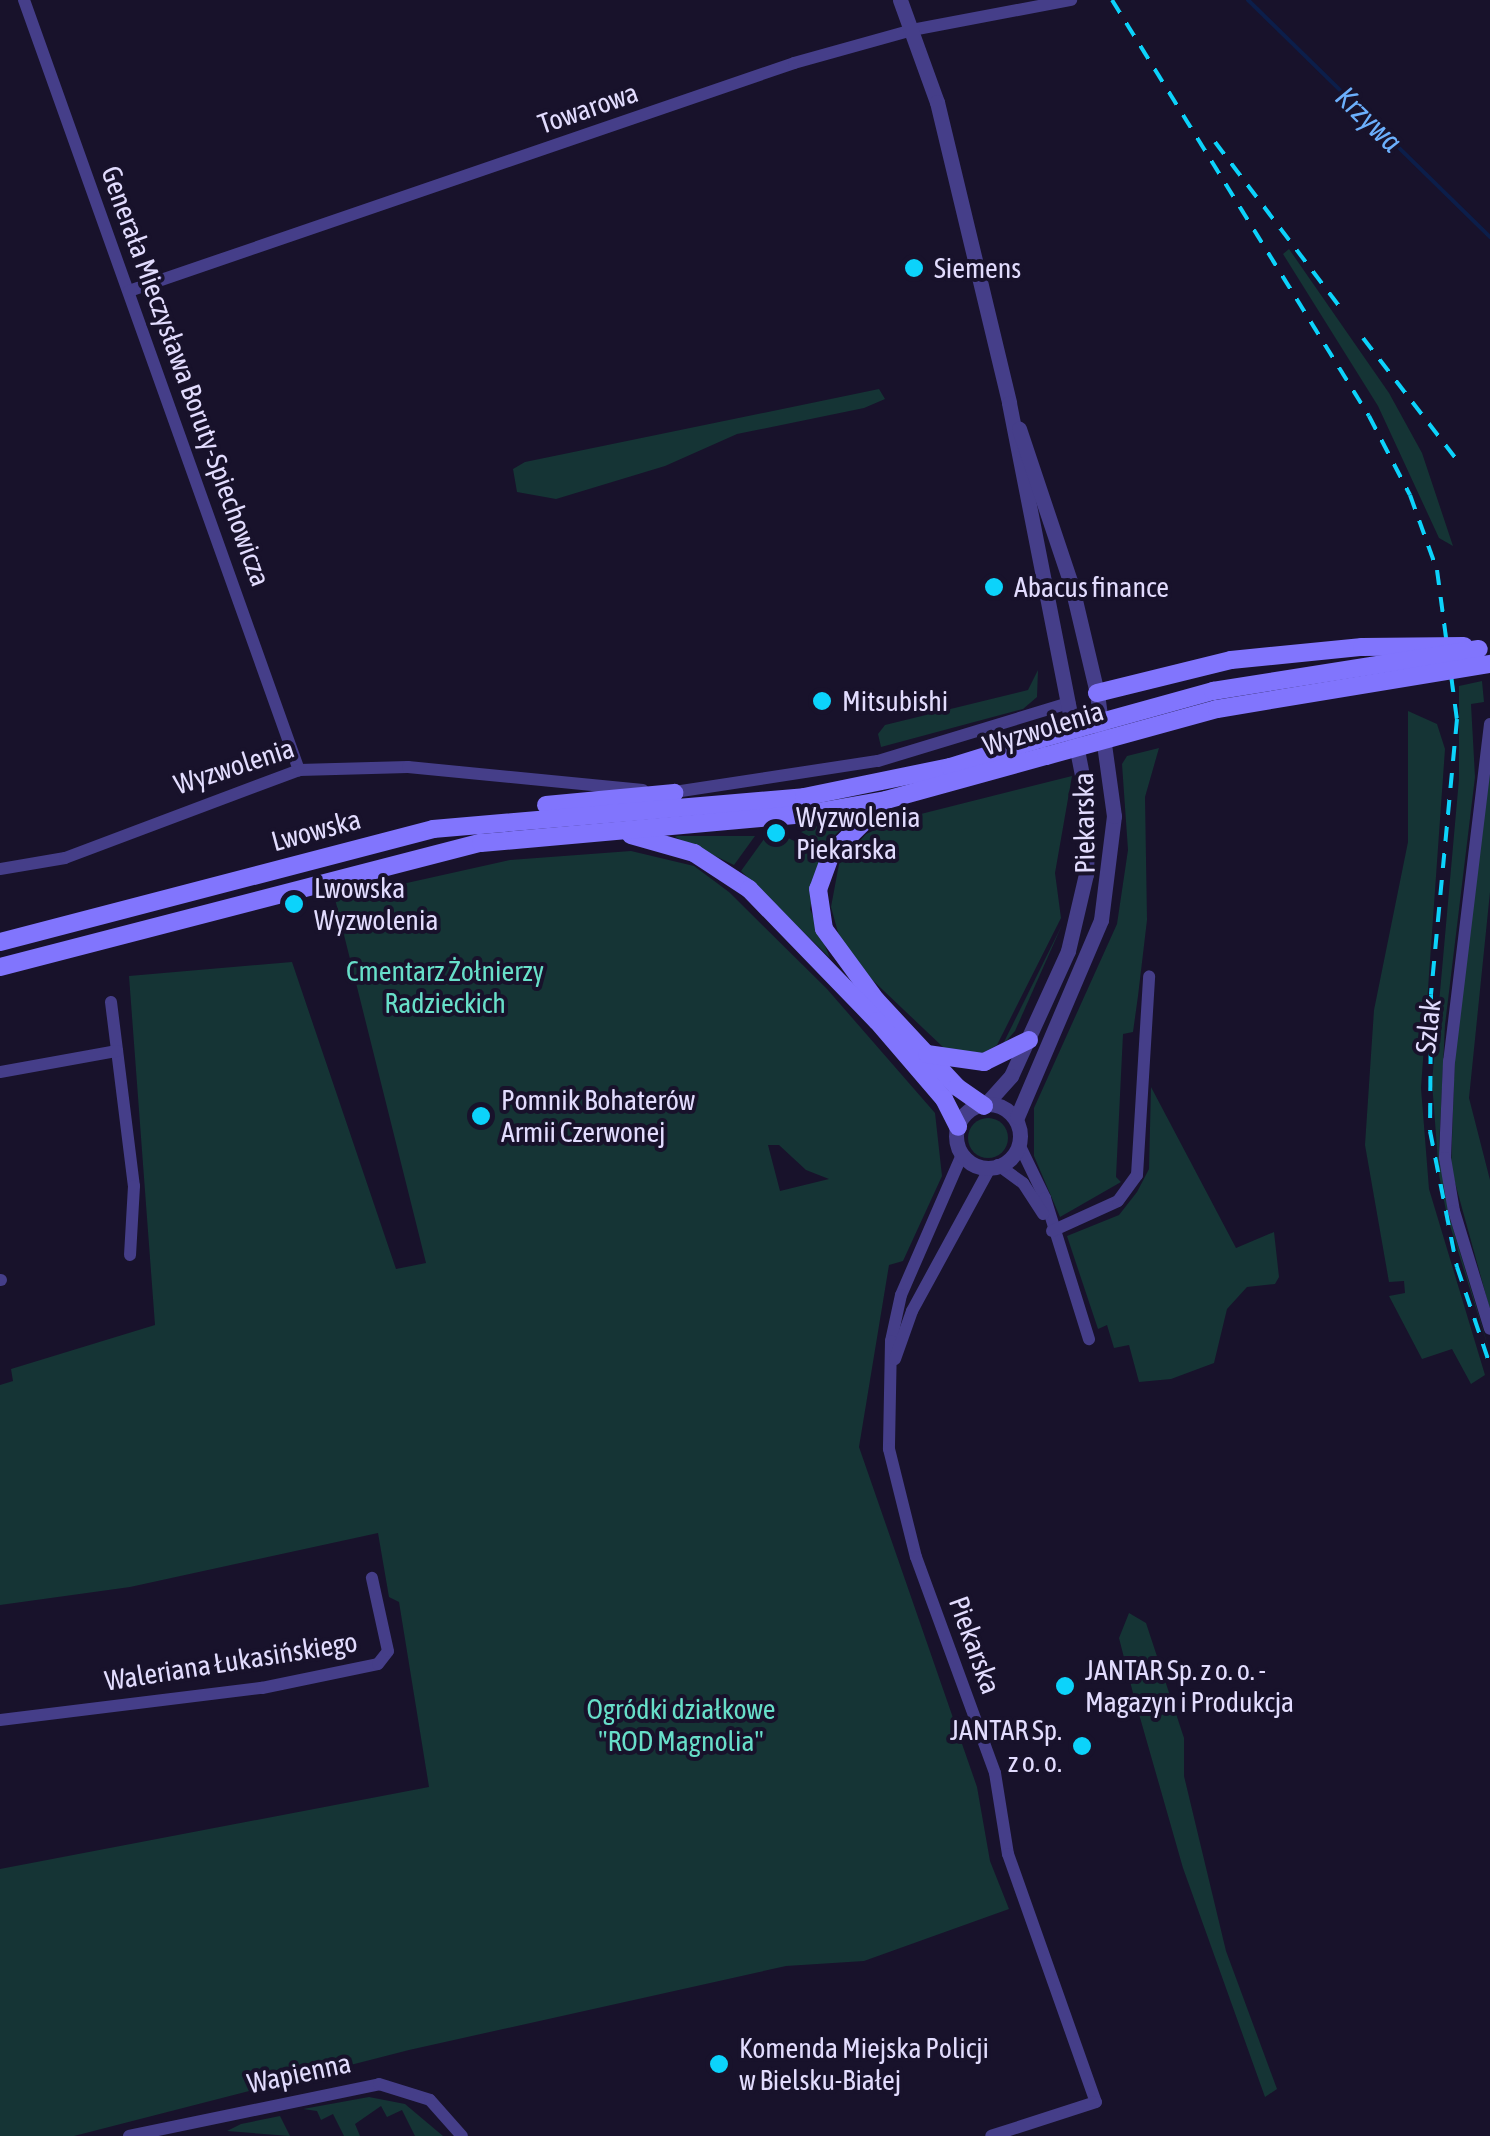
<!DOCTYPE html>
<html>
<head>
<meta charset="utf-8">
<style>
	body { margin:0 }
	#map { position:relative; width:1490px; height:2136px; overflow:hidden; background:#18122b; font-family:"Asap Condensed",sans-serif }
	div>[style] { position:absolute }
	.green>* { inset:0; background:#153435 }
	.round { border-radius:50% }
	.stream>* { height:4px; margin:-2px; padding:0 2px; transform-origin:2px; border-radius:2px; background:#0c1e4a }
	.minor>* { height:12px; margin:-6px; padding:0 6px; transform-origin:6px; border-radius:6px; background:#453e89 }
	.tertiary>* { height:15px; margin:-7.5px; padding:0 7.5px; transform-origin:7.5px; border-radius:7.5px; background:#453e89 }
	.tertiary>.ring { margin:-7.5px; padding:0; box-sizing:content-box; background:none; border:15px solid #453e89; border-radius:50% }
	.secondary>* { height:18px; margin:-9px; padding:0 9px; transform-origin:9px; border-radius:9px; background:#8175fd }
	.rail>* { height:4px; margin-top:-2px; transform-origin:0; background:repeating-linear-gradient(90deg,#0cd3fb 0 15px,transparent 0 27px) }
	.secondary-bridge>* { height:18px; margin:-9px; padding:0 9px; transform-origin:9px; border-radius:9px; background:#8175fd }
	.dots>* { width:28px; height:28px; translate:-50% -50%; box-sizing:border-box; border:5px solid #18122b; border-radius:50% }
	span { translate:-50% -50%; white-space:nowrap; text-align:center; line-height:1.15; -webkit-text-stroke:8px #18122b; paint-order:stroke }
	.street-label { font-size:28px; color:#e2dcfe }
	.poi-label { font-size:28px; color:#e2dcfe }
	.left { translate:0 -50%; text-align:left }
	.right { translate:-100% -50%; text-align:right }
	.park-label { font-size:28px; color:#67dfc9 }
	.water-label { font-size:30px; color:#6cb0fd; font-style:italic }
</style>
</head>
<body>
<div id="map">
	<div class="green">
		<div style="clip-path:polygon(1289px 249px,1389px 393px,1422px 453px,1453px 546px,1439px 538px,1378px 406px,1283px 254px)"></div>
		<div style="clip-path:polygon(879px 389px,885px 399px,864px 408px,737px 434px,665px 466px,556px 499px,517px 492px,513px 469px,525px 462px)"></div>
		<div style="clip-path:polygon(1038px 670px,1037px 697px,1023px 709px,881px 747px,878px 734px,885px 725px,1028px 690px)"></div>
		<div style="clip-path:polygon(1482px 681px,1484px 702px,1471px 704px,1475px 777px,1445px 1025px,1439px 1149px,1449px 1215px,1490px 1353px,1447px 1216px,1439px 1175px,1432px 1082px,1459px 779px,1459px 686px)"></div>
		<div style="clip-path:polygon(1408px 711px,1437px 724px,1445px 749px,1421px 1088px,1429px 1189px,1485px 1375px,1471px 1384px,1452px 1349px,1422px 1359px,1389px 1296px,1405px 1293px,1404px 1281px,1389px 1282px,1365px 1145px,1374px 1010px,1408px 842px)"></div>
		<div style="clip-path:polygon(1159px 748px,1145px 797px,1147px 920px,1138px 996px,1133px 1032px,1123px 1034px,1116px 1177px,1121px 1182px,1060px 1217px,1034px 1156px,1034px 1108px,1117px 924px,1128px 850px,1122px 764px,1127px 756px)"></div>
		<div style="clip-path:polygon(1490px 755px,1490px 892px,1469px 1098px,1490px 1180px,1490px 1310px,1451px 1168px,1455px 1051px)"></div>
		<div style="clip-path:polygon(1072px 776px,1055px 873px,1061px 918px,997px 1045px,983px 1053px,945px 1049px,864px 972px,839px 936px,831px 907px,839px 864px,866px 834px,897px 820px)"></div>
		<div style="clip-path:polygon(853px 817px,825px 845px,801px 832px,829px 821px)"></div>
		<div style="clip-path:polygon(755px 836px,734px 865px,675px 837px,677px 836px)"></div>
		<div style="clip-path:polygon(784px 836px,821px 854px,810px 909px,830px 958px,741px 871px,764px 839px,781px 842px)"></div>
		<div style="clip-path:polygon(evenodd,631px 851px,694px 866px,729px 892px,827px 989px,935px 1113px,942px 1176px,903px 1261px,889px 1265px,859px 1447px,977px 1787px,990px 1861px,1009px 1909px,864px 1961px,786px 1966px,409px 2050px,74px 2136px,0 2136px,0 1869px,429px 1787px,399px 1602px,389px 1597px,378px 1533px,130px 1587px,0 1605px,0 1385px,13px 1381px,11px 1369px,155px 1325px,129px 976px,292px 962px,396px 1269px,426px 1263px,335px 899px,510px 860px,631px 851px,768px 1145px,779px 1145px,806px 1170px,829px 1179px,780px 1191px,768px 1145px)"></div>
		<div style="clip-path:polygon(1062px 925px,1015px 1031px,1002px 1046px)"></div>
		<div style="clip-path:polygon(1151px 1087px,1236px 1248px,1274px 1232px,1279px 1277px,1275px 1284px,1247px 1287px,1227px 1309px,1214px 1363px,1171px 1379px,1139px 1382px,1129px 1345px,1114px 1348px,1107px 1325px,1098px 1329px,1067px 1236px,1119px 1215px,1137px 1192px,1149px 1169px)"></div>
		<div class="round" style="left:968px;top:1118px;width:40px;height:40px"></div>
		<div style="clip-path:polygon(1129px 1613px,1146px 1623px,1184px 1738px,1184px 1776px,1226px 1951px,1277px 2089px,1265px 2097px,1183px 1868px,1133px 1693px,1119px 1638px)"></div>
		<div style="clip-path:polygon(369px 2097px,405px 2104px,443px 2136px,415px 2136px,402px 2110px,387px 2117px,381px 2106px,355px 2124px,360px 2136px,344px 2136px,333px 2114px,321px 2120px,317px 2111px,303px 2109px)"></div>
		<div style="clip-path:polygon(280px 2116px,290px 2136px,227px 2131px,241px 2124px)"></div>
	</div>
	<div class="stream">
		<div style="left:1248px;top:0;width:339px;rotate:44.4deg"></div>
	</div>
	<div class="minor">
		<div style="left:24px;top:0;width:818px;rotate:70.35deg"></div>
		<div style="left:129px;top:291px;width:703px;rotate:-18.92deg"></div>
		<div style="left:794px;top:63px;width:123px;rotate:-15.6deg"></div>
		<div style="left:912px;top:30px;width:162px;rotate:-10.7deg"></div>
		<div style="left:1490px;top:724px;width:339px;rotate:96.9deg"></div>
		<div style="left:1449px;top:1061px;width:97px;rotate:92.4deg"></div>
		<div style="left:1445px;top:1158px;width:54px;rotate:80.4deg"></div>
		<div style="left:1454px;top:1211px;width:123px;rotate:73deg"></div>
		<div style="left:668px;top:793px;width:212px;rotate:-8.7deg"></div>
		<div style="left:878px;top:761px;width:200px;rotate:-16.9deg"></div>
		<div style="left:0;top:869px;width:66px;rotate:-9.6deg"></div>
		<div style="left:65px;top:858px;width:250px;rotate:-20.6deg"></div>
		<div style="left:299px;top:770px;width:109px;rotate:-1.6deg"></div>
		<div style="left:408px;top:767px;width:236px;rotate:5.6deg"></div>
		<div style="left:111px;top:1002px;width:185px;rotate:82.9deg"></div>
		<div style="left:134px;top:1186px;width:69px;rotate:93.3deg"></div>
		<div style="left:0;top:1072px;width:119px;rotate:-10.2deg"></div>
		<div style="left:1019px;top:1144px;width:60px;rotate:64.3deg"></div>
		<div style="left:1045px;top:1198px;width:148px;rotate:72.7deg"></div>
		<div style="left:961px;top:1157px;width:150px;rotate:113.5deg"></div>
		<div style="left:901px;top:1295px;width:47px;rotate:102.3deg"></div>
		<div style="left:891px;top:1341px;width:108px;rotate:91.1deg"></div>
		<div style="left:889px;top:1449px;width:111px;rotate:76deg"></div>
		<div style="left:916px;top:1557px;width:230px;rotate:69.9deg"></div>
		<div style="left:995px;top:1773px;width:82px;rotate:80.9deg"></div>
		<div style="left:1008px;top:1854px;width:263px;rotate:70.5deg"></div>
		<div style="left:1096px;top:2102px;width:110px;rotate:162.1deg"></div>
		<div style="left:998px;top:1165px;width:31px;rotate:36deg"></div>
		<div style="left:1023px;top:1183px;width:37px;rotate:57deg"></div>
		<div style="left:1052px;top:1231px;width:72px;rotate:-24.4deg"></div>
		<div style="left:1118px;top:1201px;width:32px;rotate:-54deg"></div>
		<div style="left:1137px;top:1175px;width:199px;rotate:-86.5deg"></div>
		<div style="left:0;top:1280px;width:1px"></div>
		<div style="left:895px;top:1359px;width:51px;rotate:-70.5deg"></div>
		<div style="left:912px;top:1311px;width:163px;rotate:-61.4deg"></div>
		<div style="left:0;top:1720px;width:264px;rotate:-7deg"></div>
		<div style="left:262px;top:1688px;width:118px;rotate:-11.7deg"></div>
		<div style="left:378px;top:1664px;width:16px;rotate:-52deg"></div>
		<div style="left:388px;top:1651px;width:75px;rotate:-102.4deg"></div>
		<div style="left:129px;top:2136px;width:255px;rotate:-11.7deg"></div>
		<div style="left:379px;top:2084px;width:53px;rotate:17.4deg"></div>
		<div style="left:430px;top:2100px;width:48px;rotate:48.4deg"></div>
	</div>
	<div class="tertiary">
		<div style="left:900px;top:0;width:109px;rotate:70.1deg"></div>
		<div style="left:937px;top:102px;width:309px;rotate:76.5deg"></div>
		<div style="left:1009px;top:403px;width:409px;rotate:78.9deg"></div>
		<div style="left:1088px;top:804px;width:70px;rotate:91.6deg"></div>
		<div style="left:1086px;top:874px;width:79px;rotate:103.2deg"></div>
		<div style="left:1068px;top:951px;width:137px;rotate:114.5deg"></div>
		<div style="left:1011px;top:1076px;width:40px;rotate:132deg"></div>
		<div class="ring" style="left:956px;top:1104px;width:49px;height:49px"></div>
		<div style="left:1017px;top:1117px;width:214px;rotate:-66.9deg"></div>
		<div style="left:1101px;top:920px;width:105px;rotate:-82.9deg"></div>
		<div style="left:1114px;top:816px;width:124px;rotate:-97.9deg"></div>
		<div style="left:1097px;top:693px;width:109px;rotate:-103.3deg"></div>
		<div style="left:1072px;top:587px;width:167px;rotate:-108.5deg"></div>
	</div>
	<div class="secondary">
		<div style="left:1097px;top:693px;width:138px;rotate:-13.8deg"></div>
		<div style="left:1231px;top:660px;width:132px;rotate:-5.7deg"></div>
		<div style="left:885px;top:801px;width:76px;rotate:135.5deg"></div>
		<div style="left:831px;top:854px;width:37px;rotate:110deg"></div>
		<div style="left:818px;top:889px;width:40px;rotate:81.5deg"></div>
		<div style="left:824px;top:929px;width:88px;rotate:53.8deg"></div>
		<div style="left:876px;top:1000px;width:119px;rotate:47deg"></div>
		<div style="left:957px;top:1087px;width:33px;rotate:35deg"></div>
		<div style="left:546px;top:805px;width:129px;rotate:-5.4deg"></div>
		<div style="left:631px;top:835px;width:66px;rotate:15.9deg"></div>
		<div style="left:694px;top:853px;width:66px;rotate:33.2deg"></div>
		<div style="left:749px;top:889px;width:184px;rotate:45.9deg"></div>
		<div style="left:877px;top:1021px;width:103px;rotate:49.3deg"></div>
		<div style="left:944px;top:1099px;width:31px;rotate:63deg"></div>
		<div style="left:0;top:942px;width:448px;rotate:-14.6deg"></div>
		<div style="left:433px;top:829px;width:372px;rotate:-4.9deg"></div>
		<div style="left:804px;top:797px;width:149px;rotate:-11.6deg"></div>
		<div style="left:950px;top:767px;width:94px;rotate:-17.3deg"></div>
		<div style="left:0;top:967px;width:497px;rotate:-14.5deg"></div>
		<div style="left:481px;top:843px;width:326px;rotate:-5.1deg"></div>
		<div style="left:806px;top:814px;width:81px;rotate:-9.9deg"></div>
		<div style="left:886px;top:800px;width:166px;rotate:-15.4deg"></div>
		<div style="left:927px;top:1054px;width:58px;rotate:8deg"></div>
		<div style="left:984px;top:1062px;width:50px;rotate:-26.1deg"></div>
	</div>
	<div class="rail">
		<div style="left:1112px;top:0;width:489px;rotate:58.3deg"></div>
		<div style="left:1369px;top:416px;width:89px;rotate:62.6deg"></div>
		<div style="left:1410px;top:495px;width:80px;rotate:70.2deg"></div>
		<div style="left:1437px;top:570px;width:150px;rotate:82.4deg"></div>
		<div style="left:1457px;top:719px;width:277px;rotate:95.4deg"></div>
		<div style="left:1431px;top:995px;width:136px;rotate:90.4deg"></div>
		<div style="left:1430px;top:1131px;width:139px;rotate:78.8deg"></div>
		<div style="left:1457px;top:1267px;width:103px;rotate:71.4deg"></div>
		<div style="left:1215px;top:142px;width:206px;rotate:52.9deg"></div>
		<div style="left:1363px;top:338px;width:154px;rotate:52.4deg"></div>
	</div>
	<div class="secondary-bridge">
		<div style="left:1362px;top:647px;width:102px;rotate:-0.6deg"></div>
		<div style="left:1040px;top:739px;width:180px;rotate:-15.5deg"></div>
		<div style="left:1213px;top:691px;width:269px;rotate:-9deg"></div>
		<div style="left:1046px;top:756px;width:177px;rotate:-15.4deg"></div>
		<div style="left:1217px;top:709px;width:277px;rotate:-9.4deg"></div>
	</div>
	<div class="dots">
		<div style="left:914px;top:268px;background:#0cd3fb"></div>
		<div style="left:994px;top:587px;background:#0cd3fb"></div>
		<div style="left:822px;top:701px;background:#0cd3fb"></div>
		<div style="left:776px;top:833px;background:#0cd3fb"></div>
		<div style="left:294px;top:904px;background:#0cd3fb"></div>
		<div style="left:481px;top:1116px;background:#0cd3fb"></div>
		<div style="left:1065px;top:1686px;background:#0cd3fb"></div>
		<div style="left:1082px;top:1746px;background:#0cd3fb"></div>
		<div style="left:719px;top:2064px;background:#0cd3fb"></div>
	</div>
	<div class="street-label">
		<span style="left:588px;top:108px;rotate:-19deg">Towarowa</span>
		<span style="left:186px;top:376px;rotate:70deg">Generała Mieczysława Boruty-Spiechowicza</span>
		<span style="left:1043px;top:728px;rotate:-17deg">Wyzwolenia</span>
		<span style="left:234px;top:766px;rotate:-18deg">Wyzwolenia</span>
		<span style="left:1084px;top:823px;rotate:-91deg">Piekarska</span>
		<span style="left:316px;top:830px;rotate:-15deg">Lwowska</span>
		<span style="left:1428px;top:1026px;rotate:-84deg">Szlak</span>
		<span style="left:975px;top:1645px;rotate:70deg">Piekarska</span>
		<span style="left:231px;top:1661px;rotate:-9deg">Waleriana Łukasińskiego</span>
		<span style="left:299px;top:2073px;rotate:-12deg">Wapienna</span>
	</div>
	<div class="poi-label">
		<span class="left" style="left:934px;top:268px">Siemens</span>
		<span class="left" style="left:1014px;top:587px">Abacus finance</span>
		<span class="left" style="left:842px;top:701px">Mitsubishi</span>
		<span class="left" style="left:796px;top:833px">Wyzwolenia<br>Piekarska</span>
		<span class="left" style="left:314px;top:904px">Lwowska<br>Wyzwolenia</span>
		<span class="left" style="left:501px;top:1116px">Pomnik Bohaterów<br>Armii Czerwonej</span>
		<span class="left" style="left:1085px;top:1686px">JANTAR Sp. z o. o. -<br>Magazyn i Produkcja</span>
		<span class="right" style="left:1062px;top:1746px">JANTAR Sp.<br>z o. o.</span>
		<span class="left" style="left:739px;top:2064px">Komenda Miejska Policji<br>w Bielsku-Białej</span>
	</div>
	<div class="park-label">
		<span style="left:445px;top:987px">Cmentarz Żołnierzy<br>Radzieckich</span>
		<span style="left:681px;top:1725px">Ogródki działkowe<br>"ROD Magnolia"</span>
	</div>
	<div class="water-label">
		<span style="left:1369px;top:119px;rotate:44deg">Krzywa</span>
	</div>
</div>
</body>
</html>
